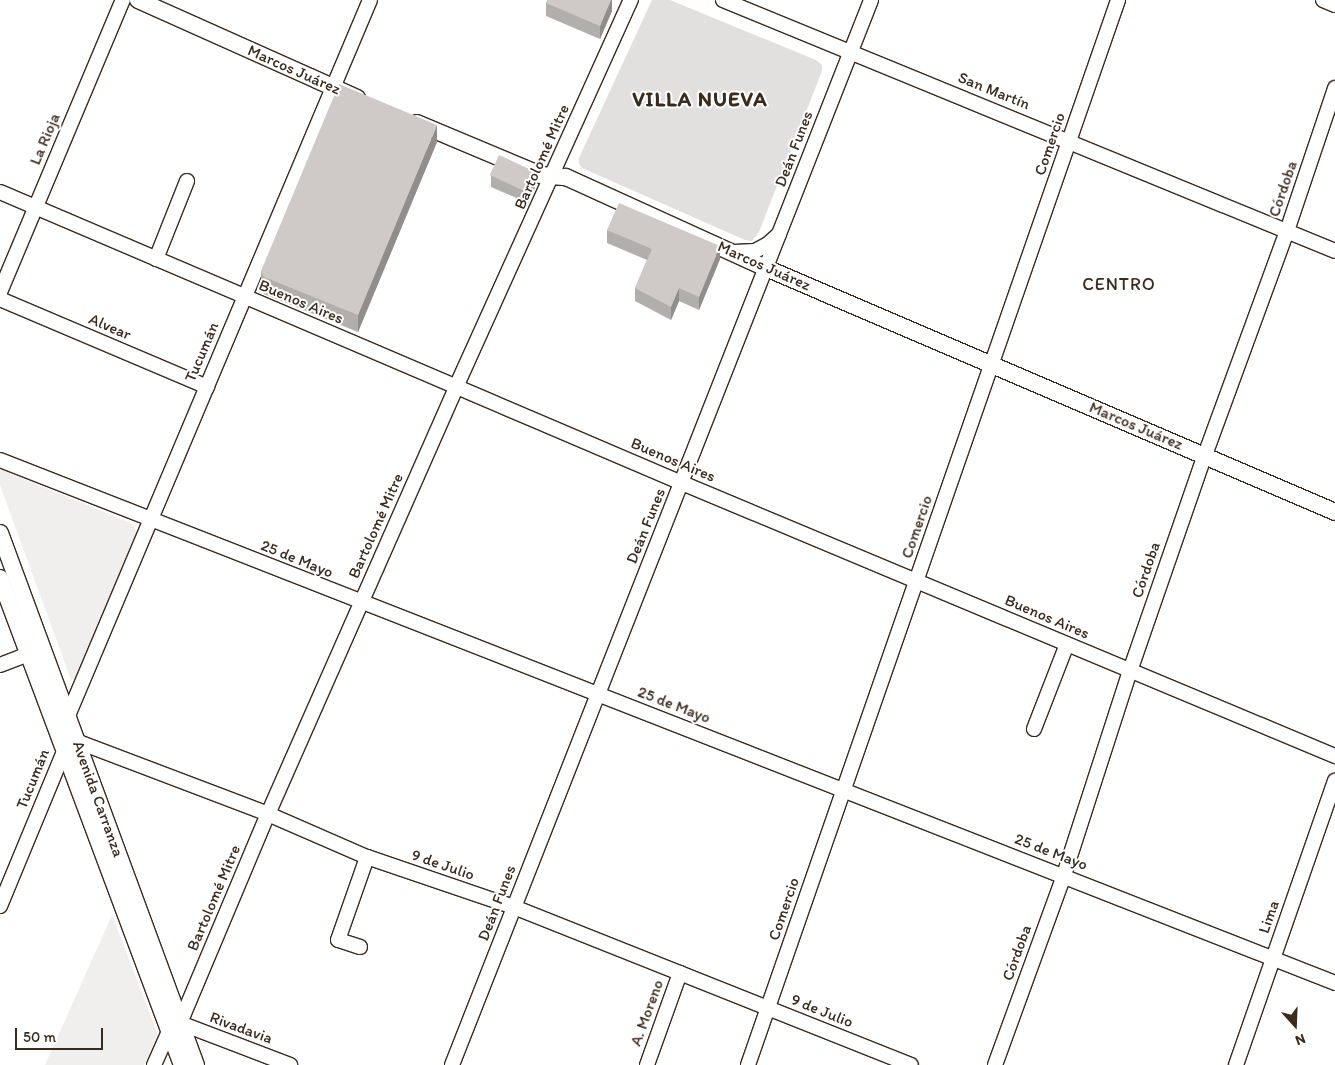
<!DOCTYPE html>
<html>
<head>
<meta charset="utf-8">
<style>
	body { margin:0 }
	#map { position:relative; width:1335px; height:1065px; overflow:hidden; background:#fff; font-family:Itim,sans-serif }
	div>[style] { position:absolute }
	.built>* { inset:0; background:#f1efee }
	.green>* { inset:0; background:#e2e0de }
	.roads { filter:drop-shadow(1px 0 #3b2a1e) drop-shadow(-1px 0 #3b2a1e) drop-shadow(0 1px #3b2a1e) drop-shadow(0 -1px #3b2a1e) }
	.minor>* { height:14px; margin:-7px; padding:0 7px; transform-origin:7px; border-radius:7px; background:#fff }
	.major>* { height:16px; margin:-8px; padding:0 8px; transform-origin:8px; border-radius:8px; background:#fff }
	.wall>* { inset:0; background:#b2aeab }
	.shaded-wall>* { inset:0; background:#918d8b }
	.building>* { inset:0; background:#cfcac7; transform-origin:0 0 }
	span { translate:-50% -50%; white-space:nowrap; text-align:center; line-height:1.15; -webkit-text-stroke:4px #fff; paint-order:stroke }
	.street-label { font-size:16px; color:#3b2a1e }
	.neighbourhood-label { font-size:18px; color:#3b2a1e; letter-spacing:1px }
	.district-label { font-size:21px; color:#3b2a1e; font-weight:700; letter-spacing:1px }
	.north { position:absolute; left:1270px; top:1000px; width:50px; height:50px; -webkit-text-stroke:4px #fff; paint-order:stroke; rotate:160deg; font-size:14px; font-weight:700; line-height:20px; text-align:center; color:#3b2a1e }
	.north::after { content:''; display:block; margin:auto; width:18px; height:22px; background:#3b2a1e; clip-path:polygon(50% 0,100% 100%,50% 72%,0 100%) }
	.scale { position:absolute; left:15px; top:1028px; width:88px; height:22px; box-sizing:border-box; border:2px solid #3b2a1e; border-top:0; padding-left:6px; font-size:15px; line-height:18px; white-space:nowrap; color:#3b2a1e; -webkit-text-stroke:4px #fff; paint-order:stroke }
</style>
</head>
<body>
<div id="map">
	<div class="built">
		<div style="clip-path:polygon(0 469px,133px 524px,137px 533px,77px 678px,71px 680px,0 485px)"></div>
		<div style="clip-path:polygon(112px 915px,158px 1035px,144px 1065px,45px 1065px)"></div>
	</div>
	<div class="green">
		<div style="clip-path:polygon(652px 0,670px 0,816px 60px,822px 65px,822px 71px,759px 232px,752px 241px,745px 240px,582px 168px,579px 164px,579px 158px)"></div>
	</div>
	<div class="roads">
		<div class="minor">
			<div style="left:723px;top:0;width:661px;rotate:22.3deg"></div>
			<div style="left:1323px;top:0;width:13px;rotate:23deg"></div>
			<div style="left:0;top:192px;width:741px;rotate:23.11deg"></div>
			<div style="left:682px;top:483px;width:708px;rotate:22.69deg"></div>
			<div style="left:734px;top:252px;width:21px;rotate:-3deg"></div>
			<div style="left:755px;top:251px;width:15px;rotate:-28deg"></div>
			<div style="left:768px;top:244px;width:15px;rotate:-42deg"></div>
			<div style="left:156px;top:259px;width:84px;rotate:-68.3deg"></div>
			<div style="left:0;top:292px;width:317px;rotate:-67.2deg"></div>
			<div style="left:0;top:299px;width:225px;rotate:23deg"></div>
			<div style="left:0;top:460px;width:1434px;rotate:21.39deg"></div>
			<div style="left:0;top:665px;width:31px;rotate:-21deg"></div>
			<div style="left:67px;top:718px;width:779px;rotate:-67.12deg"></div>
			<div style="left:1034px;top:729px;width:91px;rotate:-68.8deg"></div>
			<div style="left:76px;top:741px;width:205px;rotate:20.8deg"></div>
			<div style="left:268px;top:814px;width:108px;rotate:23.5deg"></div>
			<div style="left:367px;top:857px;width:155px;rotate:18.8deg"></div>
			<div style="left:514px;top:907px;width:427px;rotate:21.7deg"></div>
			<div style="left:0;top:906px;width:170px;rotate:-67.5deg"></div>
			<div style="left:360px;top:947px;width:23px;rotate:-162deg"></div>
			<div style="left:338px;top:940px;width:88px;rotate:-70.7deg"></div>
			<div style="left:180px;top:1023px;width:118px;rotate:20.9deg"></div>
			<div style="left:154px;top:1065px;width:37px;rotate:-66deg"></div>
			<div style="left:169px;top:1031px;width:14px;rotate:-36deg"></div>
			<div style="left:180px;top:1023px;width:227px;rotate:-67.2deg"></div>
			<div style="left:268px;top:814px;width:467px;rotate:-66.2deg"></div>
			<div style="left:456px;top:387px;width:425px;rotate:-65.7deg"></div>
			<div style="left:452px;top:1065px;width:1144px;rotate:-68.52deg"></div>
			<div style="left:647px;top:1065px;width:98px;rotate:-70.3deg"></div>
			<div style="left:748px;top:1065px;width:1127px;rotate:-70.84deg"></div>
			<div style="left:995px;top:1065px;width:202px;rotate:-70deg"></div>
			<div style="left:1064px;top:875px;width:214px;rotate:-72.1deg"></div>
			<div style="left:1130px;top:671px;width:229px;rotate:-70.9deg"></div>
			<div style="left:1205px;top:455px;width:239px;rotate:-69.9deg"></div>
			<div style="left:1287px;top:231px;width:151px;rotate:-71.4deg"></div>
			<div style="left:1236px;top:1065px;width:301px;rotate:-70.8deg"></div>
		</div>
		<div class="major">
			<div style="left:138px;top:0;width:240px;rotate:24.1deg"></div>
			<div style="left:417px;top:123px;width:134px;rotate:22.8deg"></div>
			<div style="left:541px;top:175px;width:25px;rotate:5deg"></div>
			<div style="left:566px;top:177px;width:220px;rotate:24.5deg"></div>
			<div style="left:766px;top:268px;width:619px;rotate:23.21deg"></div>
			<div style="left:0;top:533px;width:567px;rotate:69.78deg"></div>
			<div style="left:0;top:578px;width:520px;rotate:69.51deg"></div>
		</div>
	</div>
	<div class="wall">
		<div style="clip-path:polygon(612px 0,612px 11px,600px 39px,546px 16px,546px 3px)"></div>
		<div style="clip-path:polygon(437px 142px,358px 332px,264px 294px,261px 288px,261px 271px)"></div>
		<div style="clip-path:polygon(491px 175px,536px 185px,528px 203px,491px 187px)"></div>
		<div style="clip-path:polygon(607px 230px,720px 259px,699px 310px,679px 301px,671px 320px,635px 301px,635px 288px,647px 260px,607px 243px)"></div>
	</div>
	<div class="shaded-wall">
		<div style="clip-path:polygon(611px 0,612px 0,612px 11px,600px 39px,600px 26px)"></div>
		<div style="clip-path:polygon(437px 125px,437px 142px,358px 332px,358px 315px)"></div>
		<div style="clip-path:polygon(536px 172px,536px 185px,528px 203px,528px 191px)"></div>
		<div style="clip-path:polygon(720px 246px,720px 259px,699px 310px,699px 297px)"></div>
		<div style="clip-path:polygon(679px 288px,679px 301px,671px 320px,671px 307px)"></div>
	</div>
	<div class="building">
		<div style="clip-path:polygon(547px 0,611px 0,600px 26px,546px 3px)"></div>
		<div style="clip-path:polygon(339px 84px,437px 125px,358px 315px,264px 277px,261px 271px)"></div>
		<div style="left:499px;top:155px;width:41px;height:22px;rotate:25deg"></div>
		<div style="clip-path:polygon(619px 203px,720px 246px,699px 297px,679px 288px,671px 307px,635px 288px,652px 249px,607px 230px)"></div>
	</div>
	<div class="street-label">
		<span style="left:294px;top:70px;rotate:24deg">Marcos Juárez</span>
		<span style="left:994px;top:91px;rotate:22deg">San Martín</span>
		<span style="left:45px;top:139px;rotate:-67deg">La Rioja</span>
		<span style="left:1050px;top:144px;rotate:-71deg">Comercio</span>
		<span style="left:794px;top:149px;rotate:-69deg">Deán Funes</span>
		<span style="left:542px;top:157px;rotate:-66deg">Bartolomé Mitre</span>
		<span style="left:1283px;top:189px;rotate:-71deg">Córdoba</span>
		<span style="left:764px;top:266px;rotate:24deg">Marcos Juárez</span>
		<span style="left:301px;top:302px;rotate:23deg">Buenos Aires</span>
		<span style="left:110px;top:327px;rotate:23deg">Alvear</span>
		<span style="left:202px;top:352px;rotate:-67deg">Tucumán</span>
		<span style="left:1136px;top:426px;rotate:23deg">Marcos Juárez</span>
		<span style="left:673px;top:460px;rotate:23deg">Buenos Aires</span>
		<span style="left:376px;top:526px;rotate:-66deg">Bartolomé Mitre</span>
		<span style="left:646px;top:526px;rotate:-68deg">Deán Funes</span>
		<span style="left:917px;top:527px;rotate:-71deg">Comercio</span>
		<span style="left:297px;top:559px;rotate:22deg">25 de Mayo</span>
		<span style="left:1146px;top:570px;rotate:-71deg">Córdoba</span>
		<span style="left:1047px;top:617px;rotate:23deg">Buenos Aires</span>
		<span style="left:674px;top:705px;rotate:21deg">25 de Mayo</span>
		<span style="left:33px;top:779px;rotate:-68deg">Tucumán</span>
		<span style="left:98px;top:799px;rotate:70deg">Avenida Carranza</span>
		<span style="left:1051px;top:852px;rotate:21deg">25 de Mayo</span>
		<span style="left:443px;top:865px;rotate:19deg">9 de Julio</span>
		<span style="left:214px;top:898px;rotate:-67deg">Bartolomé Mitre</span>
		<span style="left:497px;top:903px;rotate:-69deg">Deán Funes</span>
		<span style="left:784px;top:909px;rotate:-71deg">Comercio</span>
		<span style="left:1269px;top:917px;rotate:-71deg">Lima</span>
		<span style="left:1017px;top:953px;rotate:-70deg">Córdoba</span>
		<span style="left:822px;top:1011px;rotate:22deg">9 de Julio</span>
		<span style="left:647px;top:1013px;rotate:-70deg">A. Moreno</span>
		<span style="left:241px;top:1028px;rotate:20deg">Rivadavia</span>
	</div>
	<div class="neighbourhood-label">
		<span style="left:1119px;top:284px">CENTRO</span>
	</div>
	<div class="district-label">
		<span style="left:700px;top:99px">VILLA NUEVA</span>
	</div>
	<div class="north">N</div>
	<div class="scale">50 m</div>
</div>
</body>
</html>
